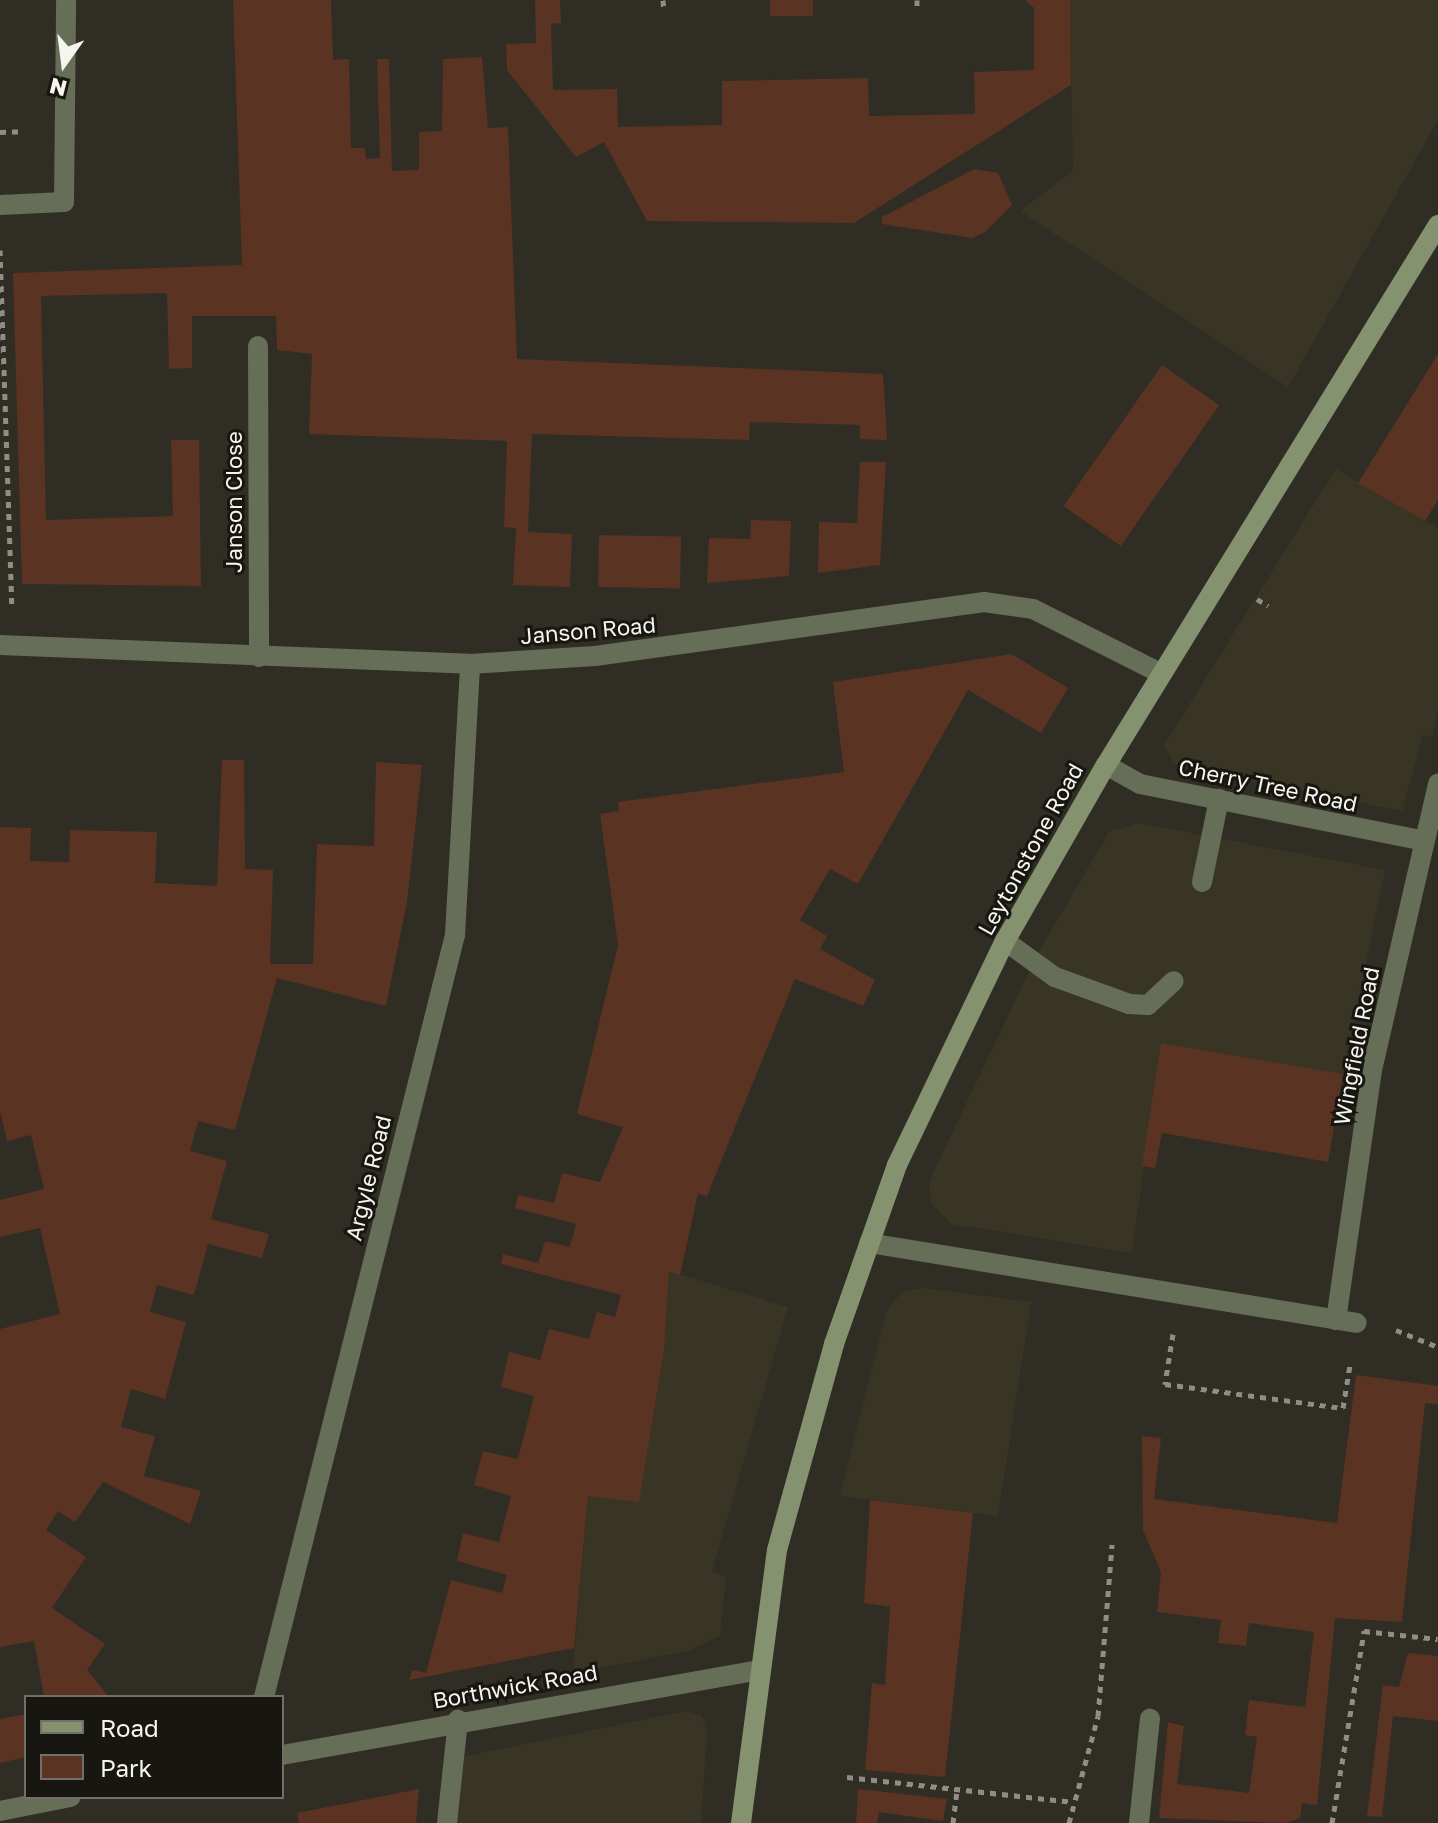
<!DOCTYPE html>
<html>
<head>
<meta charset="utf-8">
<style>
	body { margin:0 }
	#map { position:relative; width:1438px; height:1823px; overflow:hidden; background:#302d24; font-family:"Golos Text",sans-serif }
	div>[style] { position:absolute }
	.built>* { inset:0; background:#393525 }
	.green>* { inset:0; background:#5a3322; transform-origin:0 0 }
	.path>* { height:5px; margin-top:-2.5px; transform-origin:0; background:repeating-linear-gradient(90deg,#8f8d85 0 6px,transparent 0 12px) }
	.lane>* { height:20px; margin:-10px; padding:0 10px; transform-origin:10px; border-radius:10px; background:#666e58 }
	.street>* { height:20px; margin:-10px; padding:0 10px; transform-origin:10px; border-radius:10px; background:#666e58 }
	.secondary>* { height:20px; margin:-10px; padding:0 10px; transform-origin:10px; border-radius:10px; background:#85926f }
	span { translate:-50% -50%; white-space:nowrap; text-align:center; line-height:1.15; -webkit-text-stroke:6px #171611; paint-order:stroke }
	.street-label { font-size:22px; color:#f6f5ef }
	.legend { position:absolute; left:24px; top:1695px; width:260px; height:104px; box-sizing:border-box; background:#171611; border:2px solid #706f6a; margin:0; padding:10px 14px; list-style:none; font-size:24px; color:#f6f5ef }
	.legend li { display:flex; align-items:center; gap:16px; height:40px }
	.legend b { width:40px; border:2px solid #706f6a }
	.north { position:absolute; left:24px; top:24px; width:80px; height:80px; -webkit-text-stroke:6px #171611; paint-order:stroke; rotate:194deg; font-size:22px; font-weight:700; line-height:32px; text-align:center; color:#f6f5ef }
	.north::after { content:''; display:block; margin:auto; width:28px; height:36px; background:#f6f5ef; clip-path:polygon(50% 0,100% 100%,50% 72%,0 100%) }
</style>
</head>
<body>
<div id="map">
	<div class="built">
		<div style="clip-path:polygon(1070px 0,1438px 0,1438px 120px,1288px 387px,1020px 211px,1073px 171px)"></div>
		<div style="clip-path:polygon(1336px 469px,1438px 529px,1438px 709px,1432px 736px,1423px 735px,1402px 811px,1200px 770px,1174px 763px,1164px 745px)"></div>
		<div style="clip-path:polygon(1139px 823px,1385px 870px,1343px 1074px,1161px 1043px,1132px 1253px,951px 1224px,931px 1203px,929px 1182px,953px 1131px,1038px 953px,1109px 832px)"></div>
		<div style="clip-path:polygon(669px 1271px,788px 1307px,712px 1571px,726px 1577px,720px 1636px,688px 1651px,573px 1673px,588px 1495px,639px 1501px,664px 1351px)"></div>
		<div style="clip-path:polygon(923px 1288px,1031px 1302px,998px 1516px,840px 1496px,887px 1310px,903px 1291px)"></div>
		<div style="clip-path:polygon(686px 1711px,702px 1716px,707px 1732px,701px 1823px,455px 1823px,461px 1757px)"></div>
	</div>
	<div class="green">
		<div style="clip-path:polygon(233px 0,331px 0,333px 60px,349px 59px,351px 148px,365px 148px,366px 159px,380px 158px,377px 59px,389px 59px,392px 171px,419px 170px,419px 132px,442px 131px,443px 59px,482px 57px,488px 128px,508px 127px,517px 359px,883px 374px,887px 440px,860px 439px,860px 425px,750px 422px,749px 440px,532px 434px,528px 532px,572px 534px,570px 587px,513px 585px,516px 528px,504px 527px,507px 441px,309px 434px,312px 354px,277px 350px,276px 316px,192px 316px,192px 368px,169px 369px,167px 293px,41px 296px,46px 520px,173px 516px,171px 440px,199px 440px,201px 586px,22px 584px,13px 273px,242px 265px)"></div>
		<div style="clip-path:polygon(535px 0,560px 0,561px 23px,551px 24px,553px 90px,617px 89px,618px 127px,722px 125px,722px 81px,868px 78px,869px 116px,975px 114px,974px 72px,1034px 70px,1034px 8px,1025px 0,1070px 0,1071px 85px,854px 223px,647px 221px,604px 142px,576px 157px,507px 70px,506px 44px,536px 43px)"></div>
		<div style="left:770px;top:0;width:43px;height:16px"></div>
		<div style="clip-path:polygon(974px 169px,998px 173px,1012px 205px,985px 232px,972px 238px,882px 224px,882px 217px)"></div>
		<div style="clip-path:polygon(1438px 354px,1438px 500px,1425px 521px,1358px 483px)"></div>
		<div style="left:1162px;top:365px;width:70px;height:172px;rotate:35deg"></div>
		<div style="clip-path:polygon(860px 462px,886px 462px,880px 565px,818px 573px,819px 522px,857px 523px)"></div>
		<div style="clip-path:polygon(751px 520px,791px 521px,789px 576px,707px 583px,709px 538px,750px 539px)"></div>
		<div style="left:599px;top:535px;width:82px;height:52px;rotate:1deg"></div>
		<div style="clip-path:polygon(1011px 654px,1068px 688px,1041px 733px,968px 690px,858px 884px,830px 869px,800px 920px,827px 936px,820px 949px,875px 980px,863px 1006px,795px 979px,707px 1196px,698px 1194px,680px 1275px,669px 1272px,664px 1351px,639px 1502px,588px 1496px,574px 1648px,409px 1680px,412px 1670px,426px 1673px,451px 1580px,502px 1593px,507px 1575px,457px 1561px,463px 1533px,499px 1542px,511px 1496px,474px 1485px,483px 1451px,518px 1459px,534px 1396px,501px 1387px,509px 1352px,540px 1360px,549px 1329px,589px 1339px,597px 1312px,615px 1317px,621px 1295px,501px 1264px,503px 1254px,538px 1263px,545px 1241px,570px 1247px,576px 1224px,515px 1208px,518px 1195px,554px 1203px,562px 1173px,600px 1182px,623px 1127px,577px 1114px,618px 945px,600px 814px,619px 811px,618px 802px,844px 772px,833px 682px)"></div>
		<div style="clip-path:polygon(222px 760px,244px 760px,245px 869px,273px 870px,270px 964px,313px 964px,317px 844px,374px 846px,376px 762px,422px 765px,407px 902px,386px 1006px,277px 978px,235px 1130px,198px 1121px,190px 1151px,227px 1161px,211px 1219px,269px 1234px,262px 1258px,208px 1244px,194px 1295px,157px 1285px,150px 1312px,186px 1322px,165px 1399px,131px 1389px,121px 1427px,155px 1436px,144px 1476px,201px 1491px,190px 1524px,103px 1482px,75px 1522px,58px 1511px,46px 1530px,86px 1557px,52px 1608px,105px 1644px,87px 1670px,109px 1697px,44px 1697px,34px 1641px,0 1647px,0 1329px,60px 1314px,40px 1228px,0 1237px,0 1200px,44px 1189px,31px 1135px,7px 1141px,0 1111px,0 827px,31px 828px,30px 861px,69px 862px,70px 830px,157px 832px,155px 883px,217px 886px)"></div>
		<div style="clip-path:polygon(1161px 1043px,1343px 1074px,1328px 1162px,1162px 1133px,1155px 1168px,1142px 1166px)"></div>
		<div style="clip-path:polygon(1356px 1375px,1438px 1386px,1438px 1404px,1425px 1403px,1402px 1622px,1335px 1618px,1317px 1805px,1302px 1803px,1300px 1818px,1286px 1823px,1159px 1818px,1168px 1722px,1184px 1726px,1177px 1784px,1249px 1793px,1257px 1737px,1245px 1735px,1249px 1700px,1305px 1707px,1314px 1632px,1249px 1623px,1246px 1646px,1218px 1643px,1221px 1620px,1157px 1612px,1161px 1572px,1143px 1530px,1142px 1436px,1161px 1438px,1154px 1499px,1337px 1523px)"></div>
		<div style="clip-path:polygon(870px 1500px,973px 1513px,945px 1777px,865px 1770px,872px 1683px,885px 1685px,890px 1607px,864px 1603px)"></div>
		<div style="clip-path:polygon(1408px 1653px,1438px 1656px,1438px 1721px,1393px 1716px,1382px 1817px,1367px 1816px,1383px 1685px,1399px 1687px)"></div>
		<div style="clip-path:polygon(26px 1714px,26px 1757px,0 1763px,0 1719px)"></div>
		<div style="clip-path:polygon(419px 1789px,416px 1823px,299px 1823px,297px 1813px)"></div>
		<div style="clip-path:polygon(858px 1789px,947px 1799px,943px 1821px,879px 1812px,877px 1823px,856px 1823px)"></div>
	</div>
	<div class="path">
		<div style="left:663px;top:0;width:11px;rotate:85deg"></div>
		<div style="left:917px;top:0;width:6px;rotate:90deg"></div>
		<div style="left:0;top:132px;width:24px;rotate:-2deg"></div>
		<div style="left:0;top:250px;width:354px;rotate:88.1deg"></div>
		<div style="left:1257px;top:599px;width:13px;rotate:32deg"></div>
		<div style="left:1396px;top:1330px;width:45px;rotate:22deg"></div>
		<div style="left:1173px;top:1334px;width:51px;rotate:99.1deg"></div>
		<div style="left:1165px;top:1384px;width:180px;rotate:7.7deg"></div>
		<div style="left:1343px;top:1408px;width:44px;rotate:-80.8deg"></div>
		<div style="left:847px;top:1777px;width:226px;rotate:6.3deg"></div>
		<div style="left:953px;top:1823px;width:33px;rotate:-83deg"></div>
		<div style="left:1069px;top:1823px;width:111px;rotate:-74.8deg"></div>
		<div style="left:1098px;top:1716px;width:172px;rotate:-85.3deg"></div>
		<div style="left:1332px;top:1823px;width:195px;rotate:-80.5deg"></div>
		<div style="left:1364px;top:1631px;width:74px;rotate:6.2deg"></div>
	</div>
	<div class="lane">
		<div style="left:1202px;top:882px;width:85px;rotate:-78.4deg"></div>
		<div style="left:1005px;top:941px;width:62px;rotate:35.8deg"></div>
		<div style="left:1055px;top:977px;width:79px;rotate:20deg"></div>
		<div style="left:1129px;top:1004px;width:19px;rotate:3deg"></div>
		<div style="left:1148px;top:1005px;width:35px;rotate:-43deg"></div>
		<div style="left:447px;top:1823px;width:104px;rotate:-83.9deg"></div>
	</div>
	<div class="street">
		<div style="left:0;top:205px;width:64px;rotate:-2.7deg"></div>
		<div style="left:64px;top:202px;width:202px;rotate:-89.4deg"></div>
		<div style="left:258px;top:346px;width:311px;rotate:89.8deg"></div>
		<div style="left:0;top:645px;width:470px;rotate:2.3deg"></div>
		<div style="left:470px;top:664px;width:125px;rotate:-3.7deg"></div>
		<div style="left:595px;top:656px;width:393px;rotate:-7.9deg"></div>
		<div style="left:984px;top:602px;width:49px;rotate:8.1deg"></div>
		<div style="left:1033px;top:609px;width:144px;rotate:26.7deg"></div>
		<div style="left:1106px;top:765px;width:39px;rotate:29deg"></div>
		<div style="left:1140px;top:784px;width:290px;rotate:11.3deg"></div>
		<div style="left:869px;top:1243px;width:494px;rotate:9.3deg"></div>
		<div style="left:1336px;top:1320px;width:253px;rotate:-81.8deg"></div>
		<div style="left:1372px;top:1070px;width:294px;rotate:-77deg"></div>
		<div style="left:264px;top:1697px;width:786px;rotate:-75.93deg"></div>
		<div style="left:455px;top:935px;width:271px;rotate:-86.8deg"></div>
		<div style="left:282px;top:1755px;width:483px;rotate:-10.1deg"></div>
		<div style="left:0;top:1811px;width:72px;rotate:-11.2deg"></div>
		<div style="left:1139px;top:1823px;width:105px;rotate:-84deg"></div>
	</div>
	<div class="secondary">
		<div style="left:741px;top:1823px;width:275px;rotate:-82.5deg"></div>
		<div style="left:777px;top:1550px;width:214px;rotate:-74.5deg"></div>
		<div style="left:834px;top:1344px;width:190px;rotate:-70.6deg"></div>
		<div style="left:897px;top:1165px;width:249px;rotate:-64.3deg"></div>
		<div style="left:1005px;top:941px;width:203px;rotate:-60.2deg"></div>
		<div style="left:1106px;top:765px;width:634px;rotate:-58.42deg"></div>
	</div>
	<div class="street-label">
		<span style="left:234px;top:502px;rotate:-90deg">Janson Close</span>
		<span style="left:588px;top:630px;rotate:-5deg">Janson Road</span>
		<span style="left:1268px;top:785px;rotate:12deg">Cherry Tree Road</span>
		<span style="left:1030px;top:849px;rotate:-61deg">Leytonstone Road</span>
		<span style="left:1356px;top:1046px;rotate:-79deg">Wingfield Road</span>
		<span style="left:368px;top:1178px;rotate:-76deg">Argyle Road</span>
		<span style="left:515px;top:1686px;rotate:-10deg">Borthwick Road</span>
	</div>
	<ul class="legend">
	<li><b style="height:10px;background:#85926f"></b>Road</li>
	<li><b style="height:22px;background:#5a3322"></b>Park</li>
	</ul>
	<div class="north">N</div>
</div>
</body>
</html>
